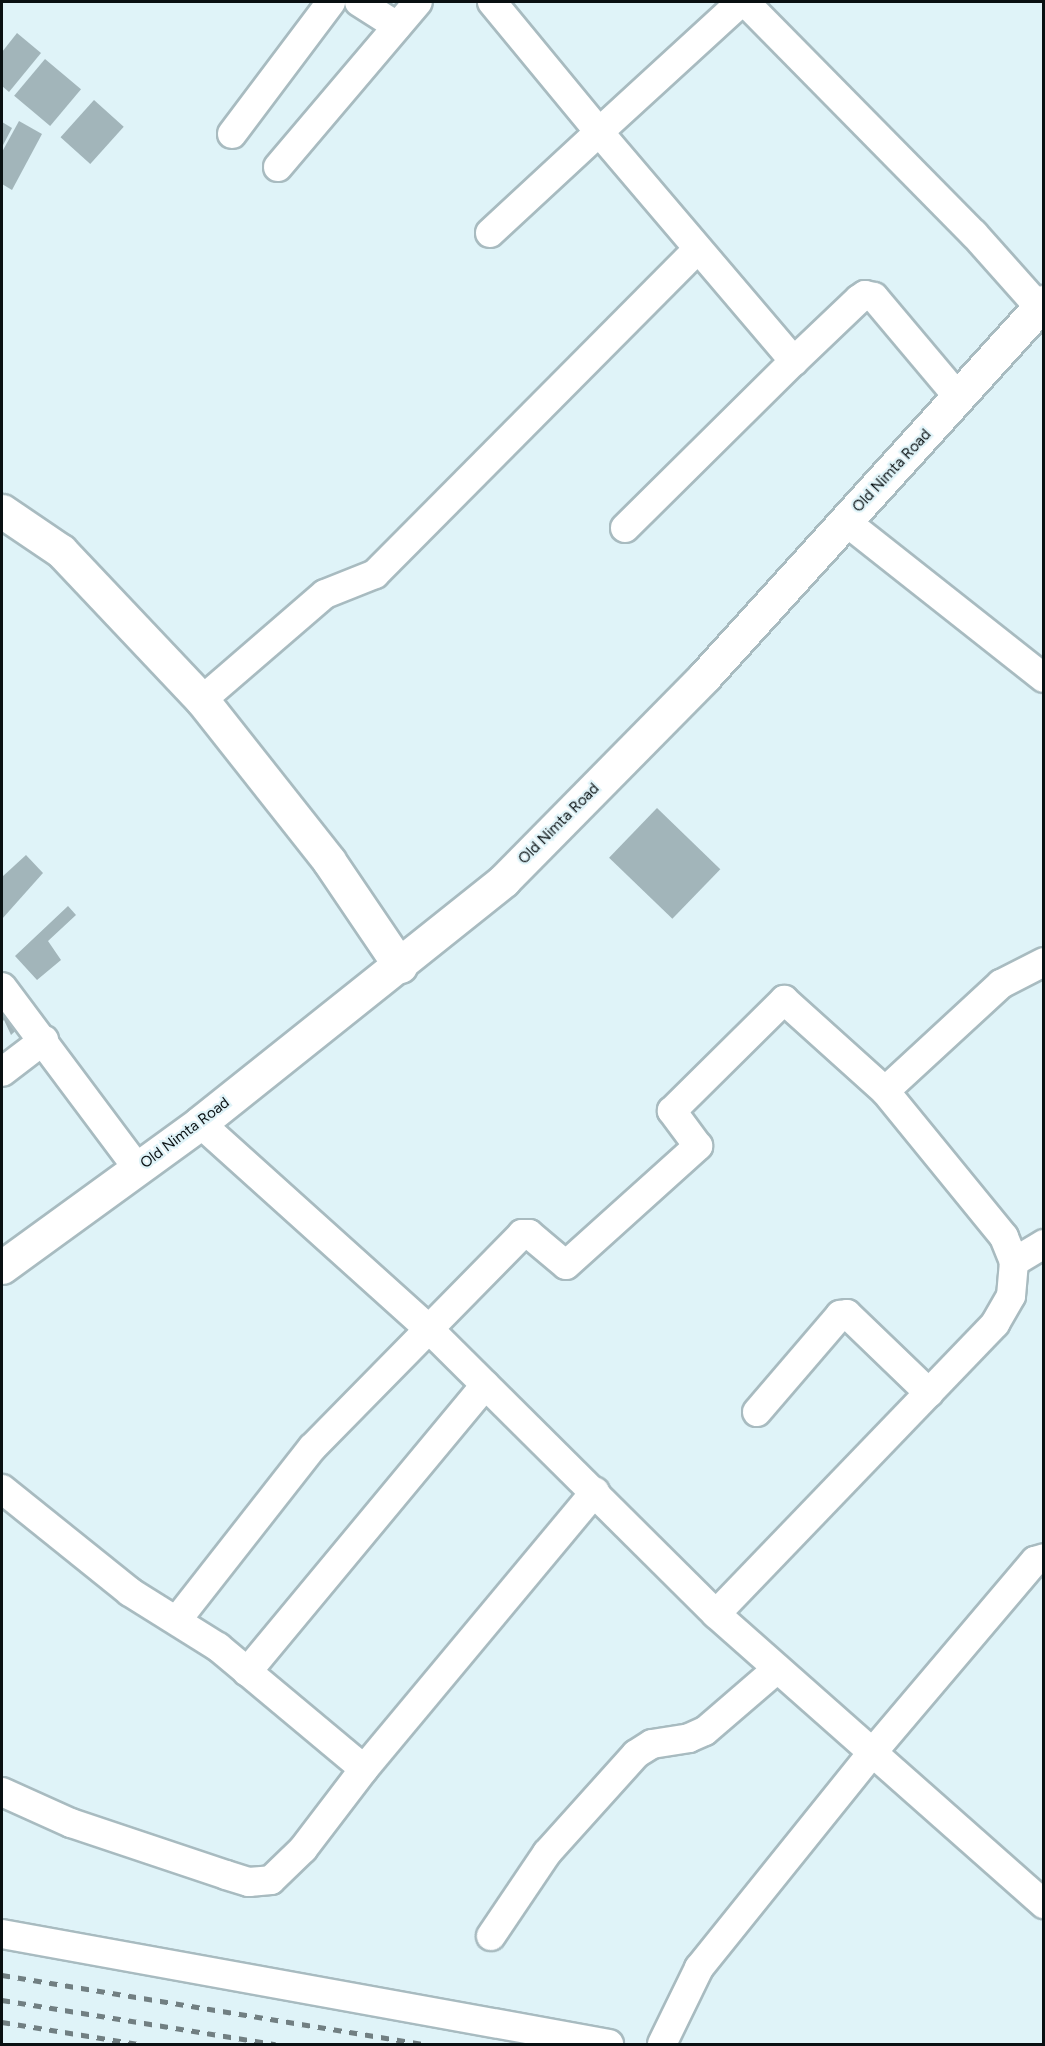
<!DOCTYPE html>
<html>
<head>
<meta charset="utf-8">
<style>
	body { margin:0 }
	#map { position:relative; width:1045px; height:2046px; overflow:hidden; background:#dff3f8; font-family:Figtree,sans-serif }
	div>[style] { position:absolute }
	.building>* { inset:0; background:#a2b5ba; transform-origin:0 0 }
	.roads { filter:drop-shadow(2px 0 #a8bbc0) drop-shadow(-2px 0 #a8bbc0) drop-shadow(0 2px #a8bbc0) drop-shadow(0 -2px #a8bbc0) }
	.street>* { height:28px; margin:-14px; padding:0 14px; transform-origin:14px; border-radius:14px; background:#fff }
	.secondary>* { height:33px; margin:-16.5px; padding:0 16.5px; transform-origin:16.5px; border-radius:16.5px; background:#fff }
	.rail>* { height:4.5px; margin-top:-2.25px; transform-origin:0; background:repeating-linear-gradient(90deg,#717f82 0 8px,transparent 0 16px) }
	span { translate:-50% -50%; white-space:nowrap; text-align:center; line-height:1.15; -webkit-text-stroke:4.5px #dff3f8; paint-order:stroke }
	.street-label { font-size:15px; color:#091012 }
	.frame { position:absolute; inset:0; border:3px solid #091012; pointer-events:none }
</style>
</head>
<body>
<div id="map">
	<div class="building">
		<div style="clip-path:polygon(17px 33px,41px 53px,9px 92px,2px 86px,2px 52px)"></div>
		<div style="left:45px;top:59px;width:47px;height:48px;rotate:40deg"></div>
		<div style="left:94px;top:100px;width:40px;height:50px;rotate:42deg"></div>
		<div style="clip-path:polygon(19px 121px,42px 134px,12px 190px,2px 184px,2px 152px)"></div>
		<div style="clip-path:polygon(2px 122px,12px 128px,2px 147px)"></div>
		<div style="left:657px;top:808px;width:88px;height:69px;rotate:44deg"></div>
		<div style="clip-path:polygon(26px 855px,43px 873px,2px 919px,2px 877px)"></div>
		<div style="clip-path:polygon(68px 906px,76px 915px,48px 941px,61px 960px,37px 980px,15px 956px)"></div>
		<div style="clip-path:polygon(2px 994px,23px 1024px,11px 1035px,4px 1020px,2px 1022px)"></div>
	</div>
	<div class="roads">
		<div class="street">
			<div style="left:359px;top:2px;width:45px;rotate:32.3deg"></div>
			<div style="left:492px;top:2px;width:168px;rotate:50.5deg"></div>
			<div style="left:599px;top:132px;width:193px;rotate:-42.5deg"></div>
			<div style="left:745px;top:2px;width:326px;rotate:45.4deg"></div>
			<div style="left:974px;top:234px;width:98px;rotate:48.3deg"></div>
			<div style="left:232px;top:134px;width:165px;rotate:-53.1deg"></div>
			<div style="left:278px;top:167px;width:216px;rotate:-49.7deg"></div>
			<div style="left:490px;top:233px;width:149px;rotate:-42.8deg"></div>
			<div style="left:599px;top:132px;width:301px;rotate:49.6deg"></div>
			<div style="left:794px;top:361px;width:90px;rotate:-43.6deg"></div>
			<div style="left:859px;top:299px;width:7px;rotate:-34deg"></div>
			<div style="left:865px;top:295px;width:9px;rotate:13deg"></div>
			<div style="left:874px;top:297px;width:132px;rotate:49.9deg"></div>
			<div style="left:845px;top:521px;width:253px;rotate:38.3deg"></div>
			<div style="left:625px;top:528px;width:238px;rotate:-44.7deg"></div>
			<div style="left:202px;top:700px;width:162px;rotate:-40.8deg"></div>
			<div style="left:325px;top:594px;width:54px;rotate:-21.8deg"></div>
			<div style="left:375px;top:574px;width:457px;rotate:-45.2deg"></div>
			<div style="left:2px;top:987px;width:227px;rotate:53.2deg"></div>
			<div style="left:2px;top:1072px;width:53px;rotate:-37.3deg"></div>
			<div style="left:885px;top:1091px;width:158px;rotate:-42.7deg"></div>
			<div style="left:1001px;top:984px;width:48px;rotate:-27.1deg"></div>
			<div style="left:200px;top:1123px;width:309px;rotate:42deg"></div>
			<div style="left:430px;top:1330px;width:403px;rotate:44.8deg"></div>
			<div style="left:716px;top:1614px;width:438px;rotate:41.5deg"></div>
			<div style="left:1014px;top:1262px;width:35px;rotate:-31deg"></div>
			<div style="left:757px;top:1412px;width:128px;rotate:-49.4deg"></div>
			<div style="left:840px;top:1315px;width:7px;rotate:-8deg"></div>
			<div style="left:847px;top:1314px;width:114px;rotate:43.9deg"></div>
			<div style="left:2px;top:1489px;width:164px;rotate:38.8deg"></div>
			<div style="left:130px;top:1592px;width:104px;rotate:32deg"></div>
			<div style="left:218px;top:1647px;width:190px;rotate:39.9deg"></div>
			<div style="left:177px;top:1620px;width:219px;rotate:-51.9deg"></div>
			<div style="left:312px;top:1448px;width:300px;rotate:-45.5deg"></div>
			<div style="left:522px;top:1234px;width:7px"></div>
			<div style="left:529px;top:1234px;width:48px;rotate:40deg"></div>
			<div style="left:566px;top:1265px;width:178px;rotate:-42deg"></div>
			<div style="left:698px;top:1146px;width:44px;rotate:-126.6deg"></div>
			<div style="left:672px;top:1111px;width:158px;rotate:-44.7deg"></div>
			<div style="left:784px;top:1000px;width:136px;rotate:42deg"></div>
			<div style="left:885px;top:1091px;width:188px;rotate:50.8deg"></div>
			<div style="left:1004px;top:1237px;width:27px;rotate:68deg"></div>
			<div style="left:1014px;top:1262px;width:34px;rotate:95deg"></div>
			<div style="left:1011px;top:1296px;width:32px;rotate:120deg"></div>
			<div style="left:995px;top:1324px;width:402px;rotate:133.9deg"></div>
			<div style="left:247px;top:1672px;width:373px;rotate:-50.3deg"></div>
			<div style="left:2px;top:1792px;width:76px;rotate:24.2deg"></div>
			<div style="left:71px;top:1823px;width:163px;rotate:18.5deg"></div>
			<div style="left:226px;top:1875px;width:24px;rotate:17deg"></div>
			<div style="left:249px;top:1882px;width:22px;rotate:-5deg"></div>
			<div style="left:271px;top:1880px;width:45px;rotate:-44.1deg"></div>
			<div style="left:303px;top:1849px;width:101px;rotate:-52.7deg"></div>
			<div style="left:364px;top:1769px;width:361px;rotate:-50.2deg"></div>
			<div style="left:2px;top:1934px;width:617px;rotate:10.27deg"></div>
			<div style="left:491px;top:1936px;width:100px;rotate:-56deg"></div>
			<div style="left:547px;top:1853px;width:133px;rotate:-48deg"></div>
			<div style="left:636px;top:1754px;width:19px;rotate:-32deg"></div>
			<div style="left:652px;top:1744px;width:37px;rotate:-9deg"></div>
			<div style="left:689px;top:1738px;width:17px;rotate:-24deg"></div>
			<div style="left:705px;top:1731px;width:94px;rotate:-40.7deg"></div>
			<div style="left:662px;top:2044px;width:85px;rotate:-64deg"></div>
			<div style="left:699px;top:1968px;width:276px;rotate:-51.2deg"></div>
			<div style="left:872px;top:1753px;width:252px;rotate:-49.7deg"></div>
			<div style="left:1035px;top:1561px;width:9px;rotate:-18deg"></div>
		</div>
		<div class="secondary">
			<div style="left:2px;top:511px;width:71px;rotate:34.1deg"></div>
			<div style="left:61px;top:551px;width:205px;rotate:46.6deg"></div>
			<div style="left:202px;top:700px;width:205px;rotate:51.7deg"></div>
			<div style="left:329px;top:861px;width:127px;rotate:55.9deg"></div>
			<div style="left:2px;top:1267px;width:245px;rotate:-36deg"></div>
			<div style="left:200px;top:1123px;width:389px;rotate:-38.6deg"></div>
			<div style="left:504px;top:880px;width:286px;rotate:-45.4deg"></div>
			<div style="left:705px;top:676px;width:505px;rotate:-47.81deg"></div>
		</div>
	</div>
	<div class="rail">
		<div style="left:2px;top:1975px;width:428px;rotate:9.3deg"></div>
		<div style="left:2px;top:2000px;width:277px;rotate:9.2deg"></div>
		<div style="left:2px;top:2022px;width:138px;rotate:9.2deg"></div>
	</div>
	<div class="street-label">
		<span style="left:892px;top:471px;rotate:-47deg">Old Nimta Road</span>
		<span style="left:559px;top:824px;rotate:-45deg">Old Nimta Road</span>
		<span style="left:185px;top:1133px;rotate:-37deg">Old Nimta Road</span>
	</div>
	<div class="frame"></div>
</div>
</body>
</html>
